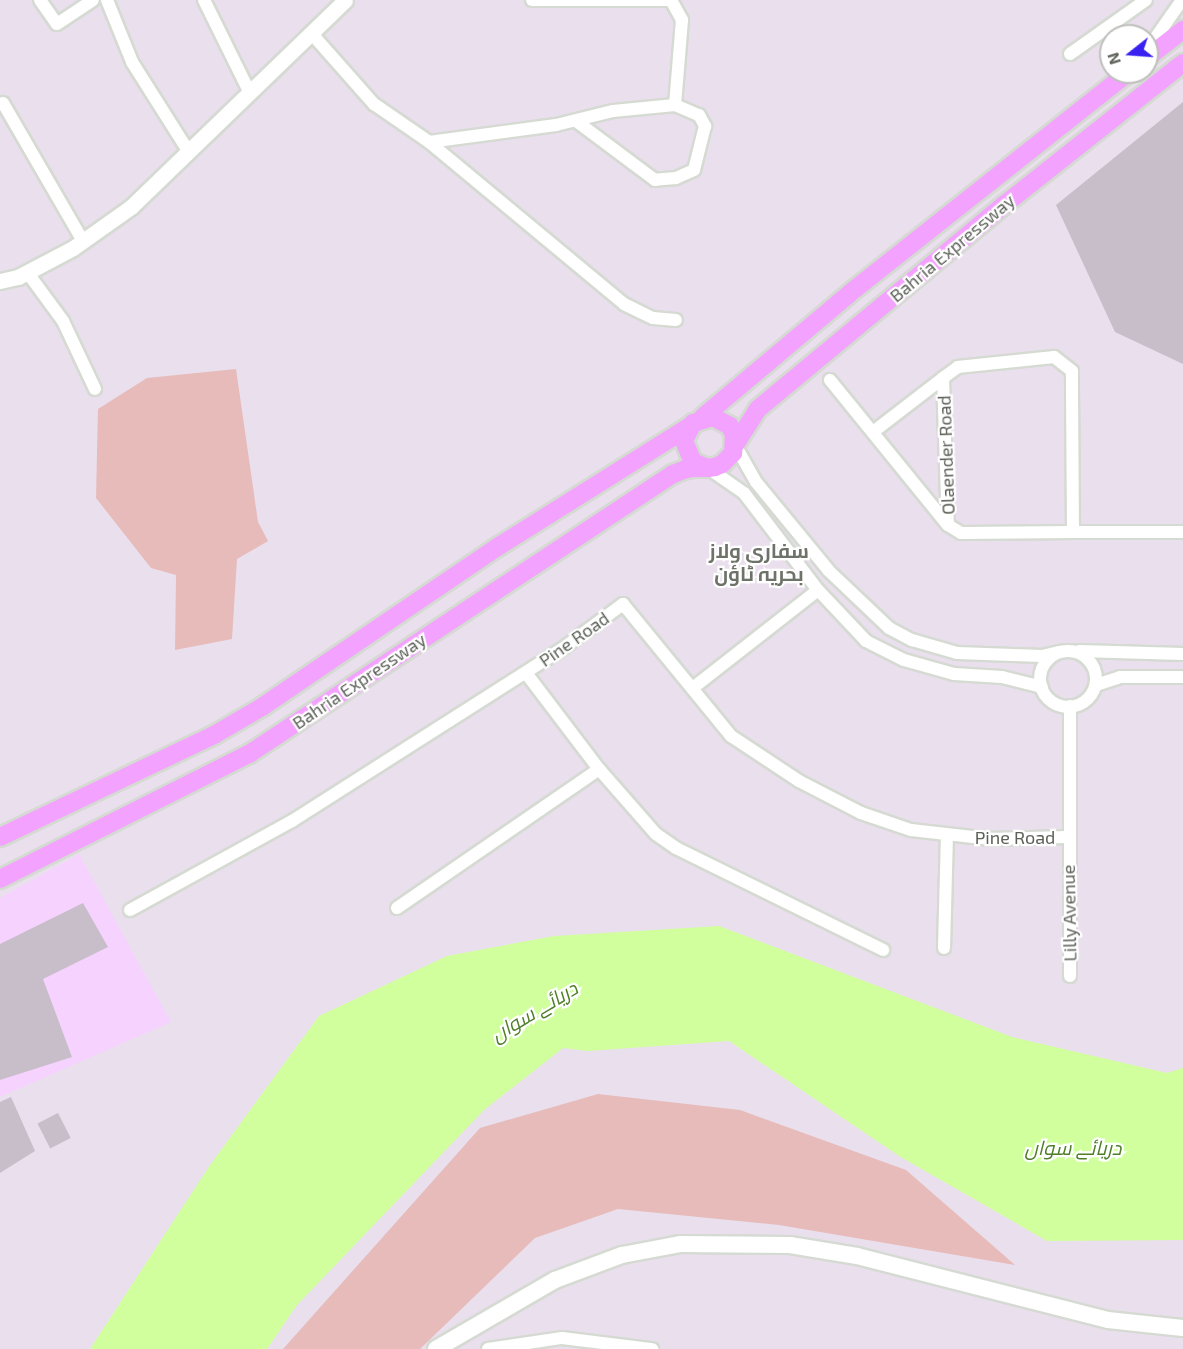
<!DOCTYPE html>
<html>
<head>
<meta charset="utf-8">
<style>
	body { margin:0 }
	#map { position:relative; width:1183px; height:1349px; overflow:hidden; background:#eadfed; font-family:"Exo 2",Cairo,sans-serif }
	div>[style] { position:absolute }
	.commercial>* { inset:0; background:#f6d2ff }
	.green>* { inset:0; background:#e6bbba }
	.water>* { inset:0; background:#d1ff9d }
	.building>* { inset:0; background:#c7bec9; transform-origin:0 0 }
	.roads { filter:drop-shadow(2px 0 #d5dad2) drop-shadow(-2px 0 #d5dad2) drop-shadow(0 2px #d5dad2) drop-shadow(0 -2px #d5dad2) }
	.minor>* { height:12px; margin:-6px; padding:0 6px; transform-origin:6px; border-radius:6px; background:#fff }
	.minor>.ring { margin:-6px; padding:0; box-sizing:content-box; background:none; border:12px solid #fff; border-radius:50% }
	.tertiary>* { height:15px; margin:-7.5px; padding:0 7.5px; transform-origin:7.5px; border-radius:7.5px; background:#fff }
	.secondary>* { height:16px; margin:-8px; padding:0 8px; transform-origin:8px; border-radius:8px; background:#fff }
	.primary>* { height:18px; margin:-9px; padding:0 9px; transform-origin:9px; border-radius:9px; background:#f3a2ff }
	span { translate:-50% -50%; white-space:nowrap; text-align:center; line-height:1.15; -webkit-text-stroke:4.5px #fff; paint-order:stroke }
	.street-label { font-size:18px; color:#5c6158 }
	.neighbourhood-label { font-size:20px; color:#6e7369; font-weight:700 }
	.water-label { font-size:20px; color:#507e2a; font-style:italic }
	.north { position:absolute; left:1099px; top:24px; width:60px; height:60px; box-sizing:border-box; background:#fff; border:2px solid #bec0bc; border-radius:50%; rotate:253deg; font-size:16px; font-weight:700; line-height:24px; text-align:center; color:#5c6158 }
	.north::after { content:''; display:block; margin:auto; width:21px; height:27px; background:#3821f1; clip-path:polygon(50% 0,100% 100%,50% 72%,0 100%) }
</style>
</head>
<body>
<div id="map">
	<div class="commercial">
		<div style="clip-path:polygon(79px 854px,171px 1022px,0 1097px,0 898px)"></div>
	</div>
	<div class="green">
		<div style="clip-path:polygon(236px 369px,258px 522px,268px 541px,237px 559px,232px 639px,175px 650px,176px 575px,151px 568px,96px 498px,98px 409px,147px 378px)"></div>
		<div style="clip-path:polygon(598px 1094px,740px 1110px,906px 1170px,1015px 1265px,779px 1225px,618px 1209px,535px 1238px,420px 1349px,283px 1349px,480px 1128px)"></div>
	</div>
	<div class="water">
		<div style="clip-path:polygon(719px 926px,1012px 1037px,1167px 1073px,1183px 1068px,1183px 1240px,1047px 1241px,899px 1156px,729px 1041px,588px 1051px,563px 1048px,484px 1110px,297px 1305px,267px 1349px,90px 1349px,210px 1165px,319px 1016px,447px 956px,554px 936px)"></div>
	</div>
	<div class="building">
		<div style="clip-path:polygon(1183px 102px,1183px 364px,1115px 332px,1056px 205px)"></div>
		<div style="clip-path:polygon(83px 903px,108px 947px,43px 979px,72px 1057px,0 1080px,0 944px)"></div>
		<div style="clip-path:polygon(11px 1097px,35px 1151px,0 1173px,0 1102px)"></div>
		<div style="left:58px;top:1113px;width:28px;height:23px;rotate:63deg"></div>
	</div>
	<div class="roads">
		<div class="minor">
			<div style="left:40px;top:0;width:29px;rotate:55deg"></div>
			<div style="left:57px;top:24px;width:43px;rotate:-33.7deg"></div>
			<div style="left:107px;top:0;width:67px;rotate:68deg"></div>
			<div style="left:132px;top:62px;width:107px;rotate:57.7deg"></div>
			<div style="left:204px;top:0;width:104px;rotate:63.7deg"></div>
			<div style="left:532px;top:0;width:139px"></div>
			<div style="left:671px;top:0;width:23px;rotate:61deg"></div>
			<div style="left:682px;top:20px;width:85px;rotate:94.7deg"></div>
			<div style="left:312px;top:34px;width:94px;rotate:48.5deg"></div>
			<div style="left:374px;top:104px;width:67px;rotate:34.6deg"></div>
			<div style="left:429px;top:142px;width:254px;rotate:39.7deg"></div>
			<div style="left:624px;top:304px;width:32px;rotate:26deg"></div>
			<div style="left:653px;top:318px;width:23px;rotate:5deg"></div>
			<div style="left:1147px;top:50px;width:61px;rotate:-55deg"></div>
			<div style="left:1070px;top:54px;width:93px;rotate:-35.4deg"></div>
			<div style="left:3px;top:103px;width:160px;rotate:59.9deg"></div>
			<div style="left:429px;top:142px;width:128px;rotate:-7.6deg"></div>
			<div style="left:556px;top:125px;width:59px;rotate:-13.8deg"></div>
			<div style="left:613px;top:111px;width:62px;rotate:-5.5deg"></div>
			<div style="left:675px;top:105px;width:26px;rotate:23deg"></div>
			<div style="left:699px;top:115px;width:13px;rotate:61deg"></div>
			<div style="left:705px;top:126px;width:45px;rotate:104deg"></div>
			<div style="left:694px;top:170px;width:20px;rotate:156deg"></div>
			<div style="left:676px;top:178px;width:21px;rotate:175deg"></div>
			<div style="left:655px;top:180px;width:99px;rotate:-143.2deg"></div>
			<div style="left:27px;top:272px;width:61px;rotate:53.7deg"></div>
			<div style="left:63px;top:321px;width:75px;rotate:64.8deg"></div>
			<div style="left:830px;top:380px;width:187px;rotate:50.9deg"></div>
			<div style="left:873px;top:432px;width:88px;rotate:-37.6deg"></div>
			<div style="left:735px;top:445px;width:43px;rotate:60.4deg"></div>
			<div style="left:756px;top:482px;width:115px;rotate:50.6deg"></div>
			<div style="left:829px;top:571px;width:83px;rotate:43.5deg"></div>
			<div style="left:889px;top:628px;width:26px;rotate:28deg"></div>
			<div style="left:912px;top:640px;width:47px;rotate:16.1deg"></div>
			<div style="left:957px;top:653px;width:85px;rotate:2deg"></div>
			<div style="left:1042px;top:656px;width:18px;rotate:-13deg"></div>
			<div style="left:708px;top:468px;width:44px;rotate:34.8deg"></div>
			<div style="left:744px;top:493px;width:122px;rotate:52.7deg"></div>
			<div style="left:818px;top:590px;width:70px;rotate:46.7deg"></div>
			<div style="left:866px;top:641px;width:42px;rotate:26.6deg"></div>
			<div style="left:904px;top:660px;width:52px;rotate:15.6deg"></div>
			<div style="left:954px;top:674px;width:48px;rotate:3.6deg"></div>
			<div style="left:1002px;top:677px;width:41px;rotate:14deg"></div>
			<div style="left:1073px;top:532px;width:161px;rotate:-90.4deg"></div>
			<div style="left:1072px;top:371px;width:23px;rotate:-142deg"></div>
			<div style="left:1054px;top:357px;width:97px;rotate:174.1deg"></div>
			<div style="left:958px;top:367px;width:19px;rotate:144deg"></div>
			<div style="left:943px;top:378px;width:147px;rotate:88.1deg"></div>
			<div style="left:948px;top:525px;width:15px;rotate:32deg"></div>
			<div style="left:961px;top:533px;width:112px;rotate:-0.5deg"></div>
			<div style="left:1073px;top:532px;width:110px"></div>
			<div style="left:1079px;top:651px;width:104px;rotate:1.7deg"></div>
			<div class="ring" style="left:1040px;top:651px;width:44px;height:44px"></div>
			<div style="left:526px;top:673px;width:121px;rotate:52.8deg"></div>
			<div style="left:599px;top:769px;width:86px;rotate:48.8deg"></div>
			<div style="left:656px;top:834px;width:24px;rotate:35deg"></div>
			<div style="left:676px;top:848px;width:231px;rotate:26.2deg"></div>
			<div style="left:1096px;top:685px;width:25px;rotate:-18deg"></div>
			<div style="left:1120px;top:677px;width:63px"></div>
			<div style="left:694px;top:687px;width:157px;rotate:-38deg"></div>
			<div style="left:1070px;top:706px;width:270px;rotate:90deg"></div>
			<div style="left:397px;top:908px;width:245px;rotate:-34.5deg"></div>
			<div style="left:130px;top:910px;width:185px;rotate:-28.8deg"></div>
			<div style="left:292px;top:821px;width:320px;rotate:-32.5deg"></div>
			<div style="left:562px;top:649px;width:76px;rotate:-36.4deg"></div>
			<div style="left:623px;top:604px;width:171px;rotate:50.7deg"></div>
			<div style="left:731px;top:736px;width:82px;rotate:33.5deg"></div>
			<div style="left:799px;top:781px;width:70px;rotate:27.3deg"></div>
			<div style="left:861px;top:813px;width:53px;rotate:18.8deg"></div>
			<div style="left:911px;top:830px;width:80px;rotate:6.5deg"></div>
			<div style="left:990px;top:839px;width:77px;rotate:-1.5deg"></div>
			<div style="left:944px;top:948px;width:112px;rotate:-88.5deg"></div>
			<div style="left:488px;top:1349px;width:75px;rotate:-8.5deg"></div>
			<div style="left:562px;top:1338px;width:91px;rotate:7deg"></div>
		</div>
		<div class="tertiary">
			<div style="left:0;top:281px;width:18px;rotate:-13deg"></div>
			<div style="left:18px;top:277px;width:62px;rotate:-27.8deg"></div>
			<div style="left:73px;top:248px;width:72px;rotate:-35.4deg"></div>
			<div style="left:132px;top:206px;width:296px;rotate:-44deg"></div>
		</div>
		<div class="secondary">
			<div style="left:436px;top:1349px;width:138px;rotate:-30.1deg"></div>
			<div style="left:555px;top:1280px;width:72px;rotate:-20.5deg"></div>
			<div style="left:622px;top:1255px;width:60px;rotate:-10.6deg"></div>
			<div style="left:681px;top:1244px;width:109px;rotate:0.5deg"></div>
			<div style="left:790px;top:1245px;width:68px;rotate:9.3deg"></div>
			<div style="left:857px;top:1256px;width:259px;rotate:14.3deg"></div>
			<div style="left:1108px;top:1320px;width:75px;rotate:6.1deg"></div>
		</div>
		<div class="primary">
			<div style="left:1147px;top:58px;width:46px;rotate:-37.9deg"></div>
			<div style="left:703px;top:417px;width:192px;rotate:-40.1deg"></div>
			<div style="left:850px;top:293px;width:356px;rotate:-38.4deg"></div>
			<div style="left:735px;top:445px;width:43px;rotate:-57.4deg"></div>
			<div style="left:758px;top:409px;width:320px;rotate:-39.7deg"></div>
			<div style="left:1004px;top:205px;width:228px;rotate:-38.4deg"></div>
			<div style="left:0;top:837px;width:237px;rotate:-25.5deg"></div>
			<div style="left:214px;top:735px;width:56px;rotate:-30.3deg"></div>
			<div style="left:262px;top:707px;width:287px;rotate:-34.2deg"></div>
			<div style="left:499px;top:546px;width:224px;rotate:-32.1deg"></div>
			<div style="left:0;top:879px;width:279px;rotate:-26.7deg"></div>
			<div style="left:249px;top:754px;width:508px;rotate:-33.44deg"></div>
			<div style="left:673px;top:474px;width:14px;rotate:-21deg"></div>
			<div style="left:686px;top:469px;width:7px;rotate:-8deg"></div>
			<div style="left:693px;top:468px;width:15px"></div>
			<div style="left:708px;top:468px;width:7px;rotate:-8deg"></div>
			<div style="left:715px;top:467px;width:8px;rotate:-23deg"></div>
			<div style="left:722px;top:464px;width:16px;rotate:-45deg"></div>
			<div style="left:733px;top:453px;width:18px;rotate:-87deg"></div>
			<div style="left:734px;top:435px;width:10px;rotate:-114deg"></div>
			<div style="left:730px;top:426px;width:19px;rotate:-152deg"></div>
			<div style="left:713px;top:417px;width:21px;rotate:163deg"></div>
			<div style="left:693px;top:423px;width:20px;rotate:117deg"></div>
			<div style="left:684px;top:441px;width:23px;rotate:67deg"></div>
			<div style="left:693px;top:462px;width:16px;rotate:22deg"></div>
		</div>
	</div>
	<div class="street-label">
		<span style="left:952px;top:248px;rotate:-40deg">Bahria Expressway</span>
		<span style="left:946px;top:455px;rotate:-92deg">Olaender Road</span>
		<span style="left:574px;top:639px;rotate:-35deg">Pine Road</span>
		<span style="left:359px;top:681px;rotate:-34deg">Bahria Expressway</span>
		<span style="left:1015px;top:837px">Pine Road</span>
		<span style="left:1069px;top:913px;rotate:-91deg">Lilly Avenue</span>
	</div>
	<div class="neighbourhood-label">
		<span style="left:759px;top:562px">سفاری ولاز<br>بحریہ ٹاؤن</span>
	</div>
	<div class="water-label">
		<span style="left:534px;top:1011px;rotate:-31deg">دریائے سواں</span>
		<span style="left:1073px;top:1147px">دریائے سواں</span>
	</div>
	<div class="north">N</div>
</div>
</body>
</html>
